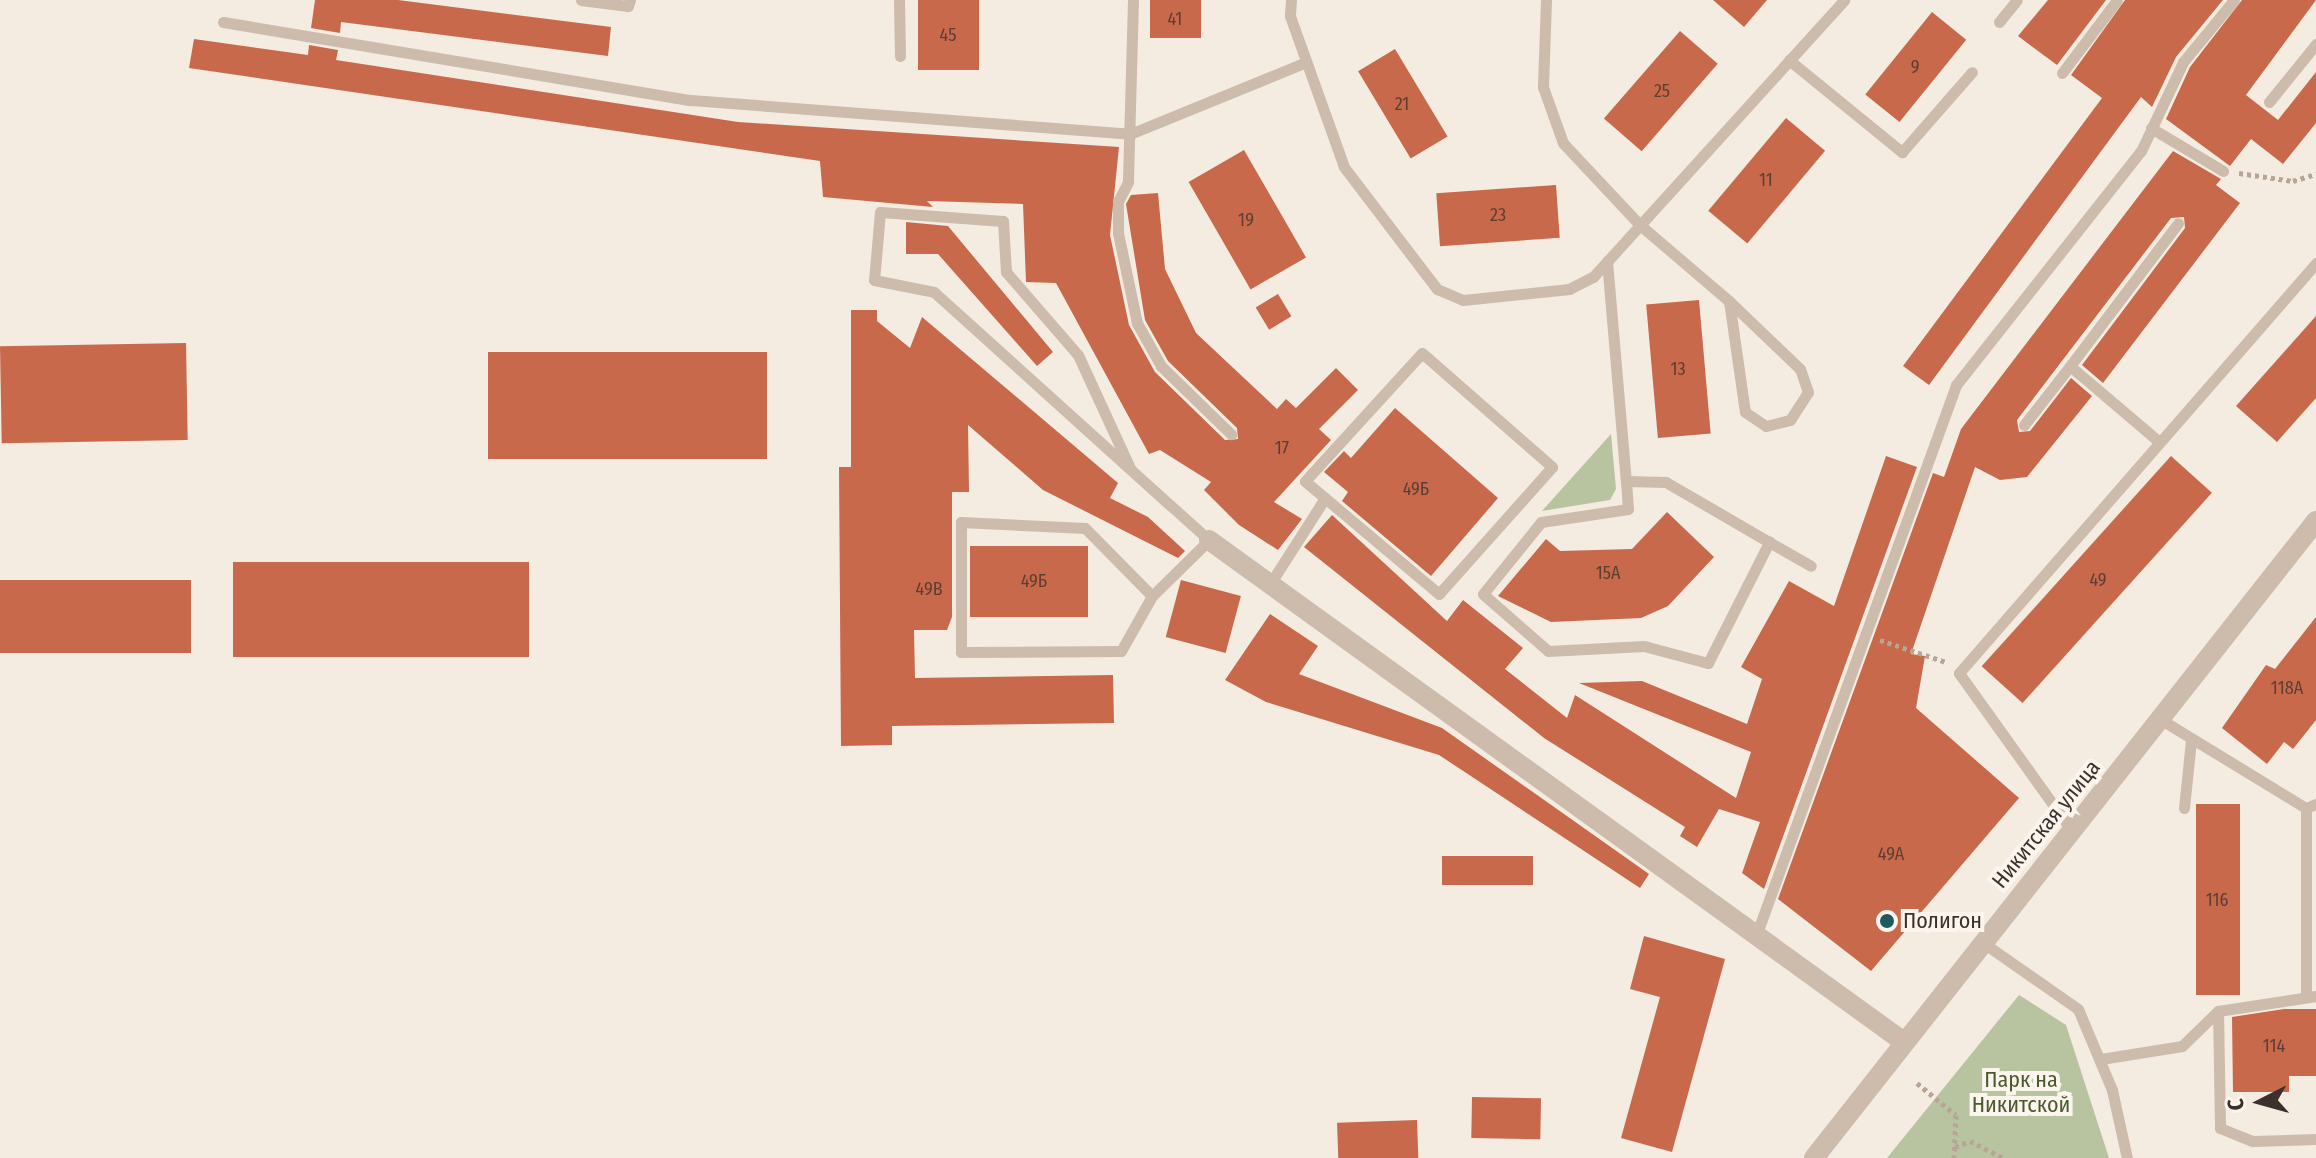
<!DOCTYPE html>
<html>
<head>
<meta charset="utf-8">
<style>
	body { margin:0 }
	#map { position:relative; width:2316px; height:1158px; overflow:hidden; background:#f4ebe1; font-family:"Fira Sans Condensed",sans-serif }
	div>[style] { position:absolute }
	.green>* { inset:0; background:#b8c4a0 }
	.building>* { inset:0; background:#c8694b; transform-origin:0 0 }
	.path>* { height:5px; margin-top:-2.5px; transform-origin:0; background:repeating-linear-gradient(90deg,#b9a596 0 4px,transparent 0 8px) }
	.service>* { height:11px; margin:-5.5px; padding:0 5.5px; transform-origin:5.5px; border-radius:5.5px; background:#cdbbac }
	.minor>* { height:20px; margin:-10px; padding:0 10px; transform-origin:10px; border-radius:10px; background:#cdbbac }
	.tertiary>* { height:20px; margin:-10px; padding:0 10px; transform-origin:10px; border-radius:10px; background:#cdbbac }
	.dots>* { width:22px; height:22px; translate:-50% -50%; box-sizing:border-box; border:4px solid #fbf5ee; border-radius:50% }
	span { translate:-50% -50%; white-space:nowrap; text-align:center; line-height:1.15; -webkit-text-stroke:8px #fbf5ee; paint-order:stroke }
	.number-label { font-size:18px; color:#5e3e33 }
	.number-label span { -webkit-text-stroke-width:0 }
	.street-label { font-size:22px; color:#3b302b }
	.poi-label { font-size:22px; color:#3b302b }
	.left { translate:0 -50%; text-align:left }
	.park-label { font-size:22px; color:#4a5a2e }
	.north { position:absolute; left:2220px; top:1062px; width:80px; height:80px; -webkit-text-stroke:6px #fbf5ee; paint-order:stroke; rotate:264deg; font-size:22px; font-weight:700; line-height:32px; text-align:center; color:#3b302b }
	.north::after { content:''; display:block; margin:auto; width:28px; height:36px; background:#3b302b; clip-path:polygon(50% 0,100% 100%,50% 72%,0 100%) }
</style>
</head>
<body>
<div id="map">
	<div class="green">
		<div style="clip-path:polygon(1611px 434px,1616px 489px,1610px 500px,1542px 511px)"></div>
		<div style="clip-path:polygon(2019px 995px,2066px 1025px,2109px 1158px,1887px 1158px)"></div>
	</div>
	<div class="building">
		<div style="clip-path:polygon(315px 0,398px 0,611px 27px,608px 56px,341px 22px,340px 33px,311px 28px)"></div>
		<div style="left:918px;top:0;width:61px;height:70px"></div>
		<div style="left:1150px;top:0;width:51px;height:38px"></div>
		<div style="clip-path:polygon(1713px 0,1767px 0,1744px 27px)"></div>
		<div style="clip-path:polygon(2048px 0,2106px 0,2057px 65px,2018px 36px)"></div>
		<div style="clip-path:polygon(2125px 0,2223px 0,2176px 57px,2152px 107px,2141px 97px,1929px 385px,1903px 366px,2102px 98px,2071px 75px)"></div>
		<div style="clip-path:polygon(2242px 0,2316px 0,2246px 95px,2278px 120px,2316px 72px,2316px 123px,2283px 164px,2251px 139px,2230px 166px,2166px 119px,2190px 67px)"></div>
		<div style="left:1932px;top:12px;width:44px;height:106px;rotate:39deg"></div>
		<div style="left:1680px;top:31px;width:50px;height:116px;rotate:41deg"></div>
		<div style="clip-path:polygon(194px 39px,308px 55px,309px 45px,338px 50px,336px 60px,738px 122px,1119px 147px,1110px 235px,1129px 325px,1155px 372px,1225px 440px,1238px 439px,1237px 428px,1168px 361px,1145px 320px,1126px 204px,1131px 195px,1158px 193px,1165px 269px,1196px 333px,1277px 409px,1286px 399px,1296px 408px,1336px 368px,1358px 390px,1319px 429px,1331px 440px,1274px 502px,1302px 519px,1278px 550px,1239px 525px,1204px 490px,1211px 482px,1160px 450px,1149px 454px,1056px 283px,1026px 282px,1023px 204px,927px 201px,933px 207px,823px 197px,820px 161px,189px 68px)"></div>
		<div style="left:1395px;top:49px;width:102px;height:43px;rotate:59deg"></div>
		<div style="left:1786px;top:118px;width:51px;height:121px;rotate:40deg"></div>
		<div style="left:1244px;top:150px;width:124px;height:64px;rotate:60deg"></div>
		<div style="clip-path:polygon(2173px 151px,2221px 179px,2216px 185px,2240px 203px,2103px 383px,2082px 365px,2185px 228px,2184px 217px,2171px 218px,2017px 420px,2019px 432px,2030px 431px,2071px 378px,2092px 396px,2027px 477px,2000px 480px,1975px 467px,1911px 654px,1925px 656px,1916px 708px,2019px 798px,1871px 971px,1778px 899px,1933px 473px,1944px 477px,1961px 429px)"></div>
		<div style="left:1556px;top:185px;width:53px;height:120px;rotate:86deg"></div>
		<div style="clip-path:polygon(906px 222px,948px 226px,1053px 352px,1037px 366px,938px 254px,906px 254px)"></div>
		<div style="left:1278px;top:294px;width:26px;height:26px;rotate:59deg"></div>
		<div style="left:1699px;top:300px;width:134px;height:53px;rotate:85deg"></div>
		<div style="clip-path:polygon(851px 310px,877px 310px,877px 321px,910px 348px,922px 317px,1118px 483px,1110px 498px,1148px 517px,1185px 551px,1178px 558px,1043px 490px,968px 425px,969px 492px,952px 492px,952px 617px,947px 630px,914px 630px,915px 678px,1113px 675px,1114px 723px,892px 726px,892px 745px,841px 746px,839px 467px,851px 467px)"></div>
		<div style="clip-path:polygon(2316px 316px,2316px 398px,2277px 442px,2236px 406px)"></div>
		<div style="left:186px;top:343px;width:97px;height:186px;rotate:89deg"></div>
		<div style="left:488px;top:352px;width:279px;height:107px"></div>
		<div style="clip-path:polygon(1395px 408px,1498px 498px,1431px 576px,1342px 501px,1348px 492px,1324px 472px,1344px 451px,1351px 458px)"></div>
		<div style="clip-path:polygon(1886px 456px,1917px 467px,1764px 889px,1742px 873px,1760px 822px,1719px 809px,1697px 847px,1680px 836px,1685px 827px,1544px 738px,1304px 547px,1332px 515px,1447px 621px,1463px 600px,1523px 648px,1505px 669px,1567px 718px,1575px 695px,1736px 798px,1751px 752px,1579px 683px,1642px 681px,1747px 724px,1762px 679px,1741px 667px,1789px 581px,1834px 606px)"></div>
		<div style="left:2171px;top:456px;width:55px;height:283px;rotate:42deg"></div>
		<div style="clip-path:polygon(1667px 512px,1714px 557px,1668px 606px,1641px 618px,1551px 622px,1498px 596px,1546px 539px,1560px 551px,1632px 549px)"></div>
		<div style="left:970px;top:546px;width:118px;height:71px"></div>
		<div style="left:233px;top:562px;width:296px;height:95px"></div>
		<div style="left:0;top:580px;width:191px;height:73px"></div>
		<div style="left:1181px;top:580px;width:62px;height:59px;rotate:15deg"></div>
		<div style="clip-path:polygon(1270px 614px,1318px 646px,1299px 674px,1442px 728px,1649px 874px,1640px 888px,1439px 755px,1266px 702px,1225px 680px)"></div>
		<div style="clip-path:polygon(2316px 617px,2316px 720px,2293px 749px,2284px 742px,2267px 764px,2222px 728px,2266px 665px,2275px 669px)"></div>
		<div style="left:2196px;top:804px;width:44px;height:191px"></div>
		<div style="left:1533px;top:856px;width:29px;height:91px;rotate:90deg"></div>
		<div style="clip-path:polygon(1644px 936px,1725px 959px,1672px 1152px,1621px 1138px,1660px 997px,1630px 989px)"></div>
		<div style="clip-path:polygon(2284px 1009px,2316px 1009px,2316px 1076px,2289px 1076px,2289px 1092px,2233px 1092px,2232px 1017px)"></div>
		<div style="left:1472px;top:1097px;width:69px;height:41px;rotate:1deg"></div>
		<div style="left:1417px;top:1120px;width:38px;height:80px;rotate:88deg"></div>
	</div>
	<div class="path">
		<div style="left:2239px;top:173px;width:55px;rotate:8.4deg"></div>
		<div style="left:2293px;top:181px;width:24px;rotate:-17deg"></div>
		<div style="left:1880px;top:640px;width:70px;rotate:18.4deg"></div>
		<div style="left:1917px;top:1083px;width:50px;rotate:39.4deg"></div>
		<div style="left:1956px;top:1115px;width:43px;rotate:92.7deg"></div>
		<div style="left:1955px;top:1147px;width:16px;rotate:-22deg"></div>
		<div style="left:1970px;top:1141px;width:37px;rotate:27deg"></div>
	</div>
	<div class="service">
		<div style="left:581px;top:0;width:47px;rotate:7.3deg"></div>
		<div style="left:628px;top:6px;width:6px;rotate:-72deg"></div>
		<div style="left:899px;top:0;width:56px;rotate:89deg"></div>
		<div style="left:1133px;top:0;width:182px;rotate:91.6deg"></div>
		<div style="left:1128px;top:182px;width:22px;rotate:117deg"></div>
		<div style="left:1118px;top:202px;width:31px;rotate:90deg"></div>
		<div style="left:1118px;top:233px;width:92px;rotate:78.1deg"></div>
		<div style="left:1137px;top:323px;width:49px;rotate:60.8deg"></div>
		<div style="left:1161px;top:366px;width:98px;rotate:44.2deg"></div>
		<div style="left:1291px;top:0;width:16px;rotate:94deg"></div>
		<div style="left:1290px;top:16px;width:160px;rotate:70.3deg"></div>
		<div style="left:1344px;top:167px;width:153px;rotate:52.7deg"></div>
		<div style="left:1437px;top:289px;width:28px;rotate:23deg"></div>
		<div style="left:1463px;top:300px;width:107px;rotate:-5.9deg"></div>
		<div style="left:1569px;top:289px;width:27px;rotate:-27deg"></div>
		<div style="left:1593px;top:277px;width:374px;rotate:-47.8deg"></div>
		<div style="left:1546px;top:0;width:87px;rotate:92deg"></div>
		<div style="left:1543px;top:87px;width:59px;rotate:70.3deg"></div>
		<div style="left:1563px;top:143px;width:112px;rotate:46.8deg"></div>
		<div style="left:1640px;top:225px;width:117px;rotate:40.5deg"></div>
		<div style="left:1729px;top:301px;width:112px;rotate:81.8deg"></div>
		<div style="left:1745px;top:412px;width:25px;rotate:34deg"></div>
		<div style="left:1766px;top:426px;width:25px;rotate:-14deg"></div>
		<div style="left:1790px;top:420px;width:33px;rotate:-57deg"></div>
		<div style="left:1808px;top:392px;width:24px;rotate:-109deg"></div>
		<div style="left:1800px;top:369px;width:98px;rotate:-136.2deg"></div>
		<div style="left:223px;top:22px;width:474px;rotate:9.5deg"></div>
		<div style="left:691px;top:100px;width:440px;rotate:4.4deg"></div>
		<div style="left:1130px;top:134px;width:190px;rotate:-22.2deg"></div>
		<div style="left:1999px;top:22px;width:28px;rotate:-51deg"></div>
		<div style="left:1789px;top:60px;width:146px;rotate:39.2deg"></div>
		<div style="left:1902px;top:152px;width:106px;rotate:-48.8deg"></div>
		<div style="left:2062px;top:73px;width:91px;rotate:-53deg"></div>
		<div style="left:2269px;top:102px;width:75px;rotate:-51deg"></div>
		<div style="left:2151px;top:128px;width:84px;rotate:30.8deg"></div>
		<div style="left:1607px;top:261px;width:221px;rotate:85.1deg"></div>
		<div style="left:1626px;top:481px;width:28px;rotate:86deg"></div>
		<div style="left:1628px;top:509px;width:88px;rotate:171.5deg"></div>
		<div style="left:1541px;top:522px;width:92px;rotate:128.9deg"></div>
		<div style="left:1483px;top:594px;width:86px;rotate:41.2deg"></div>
		<div style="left:1548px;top:651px;width:96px;rotate:-3deg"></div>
		<div style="left:1644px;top:646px;width:66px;rotate:14.9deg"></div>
		<div style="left:1708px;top:663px;width:136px;rotate:-63.2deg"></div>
		<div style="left:1769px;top:542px;width:119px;rotate:-149.8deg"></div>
		<div style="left:1666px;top:482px;width:40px;rotate:-178.6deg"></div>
		<div style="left:2024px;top:425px;width:75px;rotate:-52.1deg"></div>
		<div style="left:2157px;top:440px;width:114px;rotate:-139.6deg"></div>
		<div style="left:2070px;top:366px;width:179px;rotate:-52.9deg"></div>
		<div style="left:1130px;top:468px;width:124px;rotate:-114.7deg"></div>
		<div style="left:1078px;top:355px;width:110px;rotate:-130.9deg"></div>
		<div style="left:1006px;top:272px;width:51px;rotate:-93.4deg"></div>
		<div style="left:1003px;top:221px;width:123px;rotate:-175.8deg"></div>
		<div style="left:880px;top:212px;width:68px;rotate:95deg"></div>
		<div style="left:874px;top:280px;width:61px;rotate:11.3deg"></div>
		<div style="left:934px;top:292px;width:318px;rotate:42.1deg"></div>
		<div style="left:1170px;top:505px;width:52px;rotate:41.9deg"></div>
		<div style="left:1209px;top:540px;width:80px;rotate:135.5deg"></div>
		<div style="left:1152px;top:596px;width:63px;rotate:119.4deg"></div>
		<div style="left:1121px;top:651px;width:160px;rotate:179.6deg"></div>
		<div style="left:961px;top:652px;width:130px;rotate:-90deg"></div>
		<div style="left:961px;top:522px;width:124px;rotate:2.8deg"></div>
		<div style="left:1085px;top:528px;width:95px;rotate:45.4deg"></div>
		<div style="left:1769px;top:542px;width:48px;rotate:29.7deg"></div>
		<div style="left:1270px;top:584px;width:102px;rotate:-57.4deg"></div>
		<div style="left:1325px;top:498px;width:26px;rotate:-140deg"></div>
		<div style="left:1305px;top:481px;width:173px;rotate:-47.6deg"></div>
		<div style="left:1422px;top:353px;width:173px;rotate:41.2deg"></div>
		<div style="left:1552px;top:467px;width:170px;rotate:131.7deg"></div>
		<div style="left:1439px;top:594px;width:149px;rotate:-139.9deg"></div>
		<div style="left:2160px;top:719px;width:171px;rotate:31.4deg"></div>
		<div style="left:2306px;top:808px;width:11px;rotate:-22deg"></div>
		<div style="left:2184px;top:808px;width:68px;rotate:-84.1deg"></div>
		<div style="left:2072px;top:831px;width:194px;rotate:-125.6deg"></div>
		<div style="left:1959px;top:673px;width:544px;rotate:-48.95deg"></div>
		<div style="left:1757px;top:933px;width:583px;rotate:-70.04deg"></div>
		<div style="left:1956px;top:385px;width:298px;rotate:-51.7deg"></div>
		<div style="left:2141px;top:151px;width:98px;rotate:-64.7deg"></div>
		<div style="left:2183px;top:62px;width:80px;rotate:-50.6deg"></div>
		<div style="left:1982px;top:942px;width:117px;rotate:34.9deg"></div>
		<div style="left:2078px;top:1009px;width:88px;rotate:67.2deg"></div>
		<div style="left:2112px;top:1090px;width:70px;rotate:77.6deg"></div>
		<div style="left:2306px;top:996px;width:188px;rotate:-90deg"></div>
		<div style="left:2218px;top:1011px;width:117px;rotate:89deg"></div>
		<div style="left:2220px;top:1128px;width:35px;rotate:22deg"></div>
		<div style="left:2253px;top:1141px;width:63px;rotate:-1.8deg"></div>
		<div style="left:2101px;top:1059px;width:82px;rotate:-9.1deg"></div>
		<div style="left:2182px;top:1046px;width:50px;rotate:-44.2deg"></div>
		<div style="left:2218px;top:1011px;width:99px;rotate:-8.7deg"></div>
	</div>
	<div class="minor">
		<div style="left:1209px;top:540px;width:857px;rotate:35.84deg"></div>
	</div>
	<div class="tertiary">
		<div style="left:1814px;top:1158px;width:811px;rotate:-51.76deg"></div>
	</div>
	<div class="dots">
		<div style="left:1887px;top:921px;background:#1f5a5e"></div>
	</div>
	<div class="number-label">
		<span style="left:1175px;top:19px">41</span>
		<span style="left:948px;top:35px">45</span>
		<span style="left:1915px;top:67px">9</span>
		<span style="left:1662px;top:91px">25</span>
		<span style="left:1402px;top:104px">21</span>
		<span style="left:1766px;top:180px">11</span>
		<span style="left:1498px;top:215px">23</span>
		<span style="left:1246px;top:220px">19</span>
		<span style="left:1678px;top:369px">13</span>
		<span style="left:1282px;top:448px">17</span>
		<span style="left:1416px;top:489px">49Б</span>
		<span style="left:1608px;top:573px">15А</span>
		<span style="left:2098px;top:580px">49</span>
		<span style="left:1034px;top:581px">49Б</span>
		<span style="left:929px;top:589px">49В</span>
		<span style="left:2287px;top:688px">118А</span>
		<span style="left:1891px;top:854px">49А</span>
		<span style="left:2217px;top:900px">116</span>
		<span style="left:2274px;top:1046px">114</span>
	</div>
	<div class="street-label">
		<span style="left:2046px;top:824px;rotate:-51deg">Никитская улица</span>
	</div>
	<div class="poi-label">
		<span class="left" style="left:1903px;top:921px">Полигон</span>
	</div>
	<div class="park-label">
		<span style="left:2021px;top:1092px">Парк на<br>Никитской</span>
	</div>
	<div class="north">С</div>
</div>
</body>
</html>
